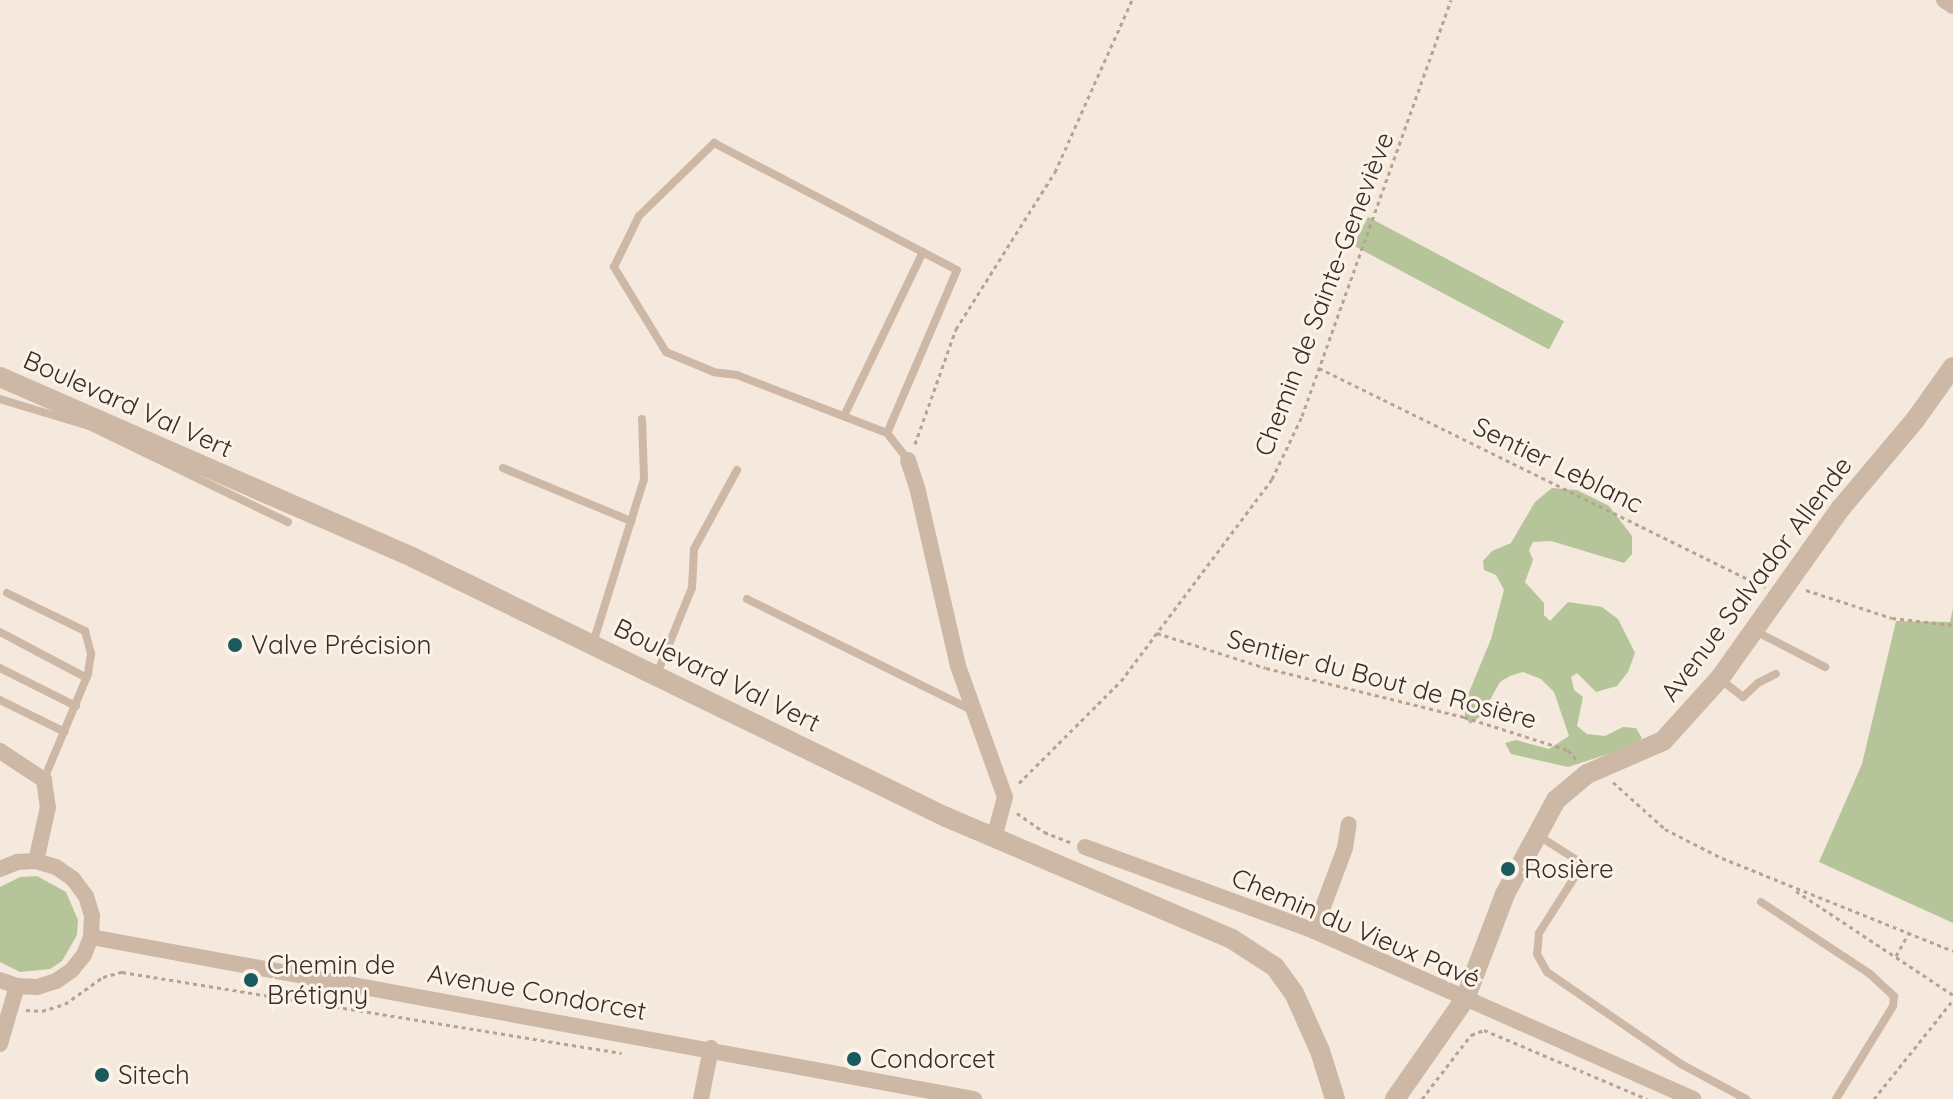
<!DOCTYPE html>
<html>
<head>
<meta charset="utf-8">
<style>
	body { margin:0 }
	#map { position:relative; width:1953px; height:1099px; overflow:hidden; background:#f4e9dc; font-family:Quicksand,sans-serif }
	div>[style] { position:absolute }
	.green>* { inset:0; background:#b6c49a; transform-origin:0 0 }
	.path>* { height:3px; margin-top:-1.5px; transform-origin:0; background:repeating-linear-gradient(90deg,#b9a290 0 4px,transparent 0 8px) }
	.service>* { height:8px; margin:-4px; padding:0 4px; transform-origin:4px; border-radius:4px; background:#cdb8a6 }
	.minor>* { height:16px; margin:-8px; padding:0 8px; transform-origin:8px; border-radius:8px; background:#cdb8a6 }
	.tertiary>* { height:20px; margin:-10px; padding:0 10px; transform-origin:10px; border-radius:10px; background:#cdb8a6 }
	.dots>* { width:22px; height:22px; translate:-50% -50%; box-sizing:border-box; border:4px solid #fbf3e8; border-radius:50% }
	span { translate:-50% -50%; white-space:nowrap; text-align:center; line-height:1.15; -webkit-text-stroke:6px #fbf3e8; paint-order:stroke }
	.street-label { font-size:26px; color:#392d28 }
	.poi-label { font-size:26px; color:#392d28 }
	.left { translate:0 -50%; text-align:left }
</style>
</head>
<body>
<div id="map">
	<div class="green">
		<div style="left:1368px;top:217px;width:222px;height:32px;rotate:28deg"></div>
		<div style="clip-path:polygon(1552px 488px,1577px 490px,1609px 506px,1632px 536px,1632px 554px,1624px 563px,1551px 541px,1533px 542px,1529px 550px,1533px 560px,1525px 582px,1544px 603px,1544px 615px,1550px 621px,1568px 602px,1602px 607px,1618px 619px,1635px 653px,1628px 672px,1617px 686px,1596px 692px,1577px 673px,1571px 677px,1574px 690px,1583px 697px,1577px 726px,1587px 734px,1605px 736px,1623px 727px,1636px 728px,1642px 738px,1636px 745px,1568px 767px,1511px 754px,1505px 743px,1516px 740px,1549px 749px,1569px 736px,1554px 692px,1541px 679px,1523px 672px,1510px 676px,1500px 682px,1481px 716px,1470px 724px,1465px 717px,1465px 702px,1491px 639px,1504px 590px,1496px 575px,1484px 570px,1483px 561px,1492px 551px,1511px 543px,1535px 502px)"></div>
		<div style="clip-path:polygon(1953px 608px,1953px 923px,1819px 862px,1862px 764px,1896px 621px,1950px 622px)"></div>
		<div style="clip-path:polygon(37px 876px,66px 892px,78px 920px,77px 935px,62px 961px,50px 969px,20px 972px,0 962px,0 887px,20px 877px)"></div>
	</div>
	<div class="path">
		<div style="left:1319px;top:368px;width:497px;rotate:26.2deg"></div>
		<div style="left:915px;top:444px;width:122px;rotate:-70.4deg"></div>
		<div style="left:956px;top:329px;width:186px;rotate:-57.8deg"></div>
		<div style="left:1055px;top:172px;width:188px;rotate:-65.9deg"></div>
		<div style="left:1806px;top:590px;width:90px;rotate:18deg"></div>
		<div style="left:1892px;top:618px;width:61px;rotate:6.5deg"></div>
		<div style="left:1157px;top:633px;width:114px;rotate:17.8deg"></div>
		<div style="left:1266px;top:668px;width:204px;rotate:13.9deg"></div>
		<div style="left:1464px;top:717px;width:109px;rotate:17.6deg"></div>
		<div style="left:1568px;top:750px;width:15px;rotate:48deg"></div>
		<div style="left:1613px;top:782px;width:70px;rotate:42.1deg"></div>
		<div style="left:1665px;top:829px;width:64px;rotate:27deg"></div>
		<div style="left:1722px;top:858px;width:249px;rotate:21.9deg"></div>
		<div style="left:1019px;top:783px;width:144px;rotate:-45deg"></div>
		<div style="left:1121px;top:681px;width:252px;rotate:-53.2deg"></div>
		<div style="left:1272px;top:479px;width:70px;rotate:-64.5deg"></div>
		<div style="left:1302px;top:416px;width:442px;rotate:-70.3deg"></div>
		<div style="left:1017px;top:813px;width:33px;rotate:35deg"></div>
		<div style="left:1044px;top:832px;width:28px;rotate:21deg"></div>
		<div style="left:1796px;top:891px;width:188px;rotate:33.5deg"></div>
		<div style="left:1896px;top:956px;width:29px;rotate:-61deg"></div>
		<div style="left:26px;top:1010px;width:16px;rotate:4deg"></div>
		<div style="left:42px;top:1011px;width:24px;rotate:-17deg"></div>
		<div style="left:65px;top:1004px;width:47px;rotate:-35.4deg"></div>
		<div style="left:103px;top:977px;width:20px;rotate:-15deg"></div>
		<div style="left:122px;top:972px;width:506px;rotate:9.22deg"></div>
		<div style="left:1422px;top:1099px;width:81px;rotate:-52.6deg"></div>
		<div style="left:1471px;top:1035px;width:14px;rotate:-21deg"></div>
		<div style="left:1484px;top:1030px;width:177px;rotate:22.9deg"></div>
		<div style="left:1874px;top:1099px;width:127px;rotate:-51.4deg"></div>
	</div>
	<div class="service">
		<div style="left:0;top:399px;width:93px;rotate:16.9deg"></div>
		<div style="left:89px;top:426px;width:221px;rotate:25.8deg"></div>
		<div style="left:844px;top:416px;width:182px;rotate:-64.3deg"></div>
		<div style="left:887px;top:433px;width:161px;rotate:-158.9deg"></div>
		<div style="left:737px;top:375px;width:23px;rotate:-173deg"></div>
		<div style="left:714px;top:372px;width:52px;rotate:-157.4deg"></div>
		<div style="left:666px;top:352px;width:100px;rotate:-121.5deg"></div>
		<div style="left:614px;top:267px;width:57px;rotate:-63.9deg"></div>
		<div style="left:639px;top:216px;width:105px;rotate:-44.2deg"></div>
		<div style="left:714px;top:143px;width:274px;rotate:27.6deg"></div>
		<div style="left:957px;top:270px;width:177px;rotate:113.2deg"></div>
		<div style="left:887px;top:433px;width:34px;rotate:52deg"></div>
		<div style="left:503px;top:468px;width:139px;rotate:22.5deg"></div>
		<div style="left:7px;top:593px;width:87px;rotate:26deg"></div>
		<div style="left:85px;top:631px;width:24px;rotate:75deg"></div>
		<div style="left:91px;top:654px;width:20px;rotate:99deg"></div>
		<div style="left:88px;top:674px;width:114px;rotate:112.7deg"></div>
		<div style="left:747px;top:599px;width:251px;rotate:26.3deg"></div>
		<div style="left:1755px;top:631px;width:79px;rotate:27.2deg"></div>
		<div style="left:0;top:632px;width:98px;rotate:27.9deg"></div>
		<div style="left:593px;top:643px;width:172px;rotate:-72.7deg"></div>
		<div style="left:644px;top:479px;width:60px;rotate:-91.9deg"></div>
		<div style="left:0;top:668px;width:85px;rotate:26.6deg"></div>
		<div style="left:657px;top:674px;width:93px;rotate:-67.9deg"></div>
		<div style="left:692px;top:588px;width:39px;rotate:-87deg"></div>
		<div style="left:694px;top:549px;width:90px;rotate:-61.4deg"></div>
		<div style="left:1720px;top:679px;width:29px;rotate:38deg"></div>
		<div style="left:1743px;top:697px;width:21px;rotate:-43deg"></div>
		<div style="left:1758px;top:683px;width:20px;rotate:-27deg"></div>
		<div style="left:0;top:700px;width:72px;rotate:26.2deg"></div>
		<div style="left:1539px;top:836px;width:52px;rotate:32.5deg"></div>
		<div style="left:1583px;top:864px;width:82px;rotate:122.5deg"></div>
		<div style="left:1539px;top:933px;width:21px;rotate:95deg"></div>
		<div style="left:1537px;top:954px;width:21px;rotate:61deg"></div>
		<div style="left:1547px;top:972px;width:163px;rotate:34.5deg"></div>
		<div style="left:1681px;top:1064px;width:74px;rotate:28.3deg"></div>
		<div style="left:1761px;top:902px;width:131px;rotate:33.4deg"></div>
		<div style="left:1870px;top:974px;width:33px;rotate:43deg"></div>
		<div style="left:1894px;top:996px;width:10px;rotate:96deg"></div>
		<div style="left:1893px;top:1006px;width:109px;rotate:121.5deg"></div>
	</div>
	<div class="minor">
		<div style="left:1944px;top:0;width:11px;rotate:34deg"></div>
		<div style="left:908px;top:460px;width:28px;rotate:72deg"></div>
		<div style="left:917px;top:487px;width:184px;rotate:77.1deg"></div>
		<div style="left:958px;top:666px;width:139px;rotate:70.3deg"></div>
		<div style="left:1005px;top:797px;width:42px;rotate:105deg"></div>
		<div style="left:0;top:751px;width:53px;rotate:33.4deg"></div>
		<div style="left:44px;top:780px;width:27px;rotate:82deg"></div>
		<div style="left:48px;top:807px;width:55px;rotate:102.5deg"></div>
		<div style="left:1085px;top:847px;width:244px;rotate:20.1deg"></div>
		<div style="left:1314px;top:931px;width:415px;rotate:23.9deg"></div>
		<div style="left:0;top:869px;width:18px;rotate:-22deg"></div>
		<div style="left:17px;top:862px;width:19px;rotate:-3deg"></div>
		<div style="left:36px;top:861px;width:21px;rotate:17deg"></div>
		<div style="left:56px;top:867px;width:21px;rotate:35deg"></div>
		<div style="left:73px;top:879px;width:21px;rotate:53deg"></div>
		<div style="left:86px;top:896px;width:21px;rotate:73deg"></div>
		<div style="left:92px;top:916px;width:21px;rotate:93deg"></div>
		<div style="left:91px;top:937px;width:19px;rotate:111deg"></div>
		<div style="left:84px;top:955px;width:19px;rotate:129deg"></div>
		<div style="left:72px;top:970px;width:19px;rotate:145deg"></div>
		<div style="left:56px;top:981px;width:20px;rotate:162deg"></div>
		<div style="left:37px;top:987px;width:20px;rotate:-177deg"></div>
		<div style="left:17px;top:986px;width:18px;rotate:-161deg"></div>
		<div style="left:1314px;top:931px;width:89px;rotate:-69.5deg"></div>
		<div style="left:1345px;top:848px;width:24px;rotate:-81deg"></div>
		<div style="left:91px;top:937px;width:898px;rotate:10.4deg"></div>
		<div style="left:0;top:1044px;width:60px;rotate:-73.7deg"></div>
		<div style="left:701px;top:1099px;width:52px;rotate:-78.9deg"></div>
	</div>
	<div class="tertiary">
		<div style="left:0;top:377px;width:452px;rotate:23.6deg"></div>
		<div style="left:414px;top:558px;width:592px;rotate:25.96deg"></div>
		<div style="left:946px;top:817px;width:311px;rotate:23.1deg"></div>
		<div style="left:1232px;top:939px;width:51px;rotate:33.1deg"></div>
		<div style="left:1275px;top:967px;width:32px;rotate:54deg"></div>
		<div style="left:1294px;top:993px;width:64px;rotate:65.9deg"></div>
		<div style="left:1320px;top:1051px;width:50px;rotate:72.6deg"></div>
		<div style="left:1395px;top:1099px;width:122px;rotate:-55deg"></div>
		<div style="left:1465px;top:999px;width:112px;rotate:-69.1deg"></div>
		<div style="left:1505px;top:894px;width:107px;rotate:-61.5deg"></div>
		<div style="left:1556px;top:800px;width:40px;rotate:-40deg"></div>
		<div style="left:1587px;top:774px;width:83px;rotate:-23.5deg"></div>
		<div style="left:1663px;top:741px;width:85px;rotate:-47.9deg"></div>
		<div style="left:1720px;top:678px;width:209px;rotate:-54.6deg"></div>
		<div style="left:1841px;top:508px;width:115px;rotate:-49.9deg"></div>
		<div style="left:1915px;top:420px;width:65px;rotate:-54.4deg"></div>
	</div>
	<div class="dots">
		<div style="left:235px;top:645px;background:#1a595e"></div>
		<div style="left:1508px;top:869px;background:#1a595e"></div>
		<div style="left:251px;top:980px;background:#1a595e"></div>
		<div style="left:854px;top:1059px;background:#1a595e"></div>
		<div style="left:102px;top:1075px;background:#1a595e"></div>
	</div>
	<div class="street-label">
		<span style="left:1324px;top:294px;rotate:-69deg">Chemin de Sainte-Geneviève</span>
		<span style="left:128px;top:404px;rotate:24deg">Boulevard Val Vert</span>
		<span style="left:1558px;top:465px;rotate:26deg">Sentier Leblanc</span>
		<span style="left:1756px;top:579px;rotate:-53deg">Avenue Salvador Allende</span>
		<span style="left:717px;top:675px;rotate:26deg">Boulevard Val Vert</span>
		<span style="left:1382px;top:679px;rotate:15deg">Sentier du Bout de Rosière</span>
		<span style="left:1356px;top:928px;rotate:23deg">Chemin du Vieux Pavé</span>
		<span style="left:537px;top:992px;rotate:10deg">Avenue Condorcet</span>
	</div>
	<div class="poi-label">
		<span class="left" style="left:251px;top:645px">Valve Précision</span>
		<span class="left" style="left:1524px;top:869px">Rosière</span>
		<span class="left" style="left:267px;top:980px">Chemin de<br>Brétigny</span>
		<span class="left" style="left:870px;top:1059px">Condorcet</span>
		<span class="left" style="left:118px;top:1075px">Sitech</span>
	</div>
</div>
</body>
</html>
